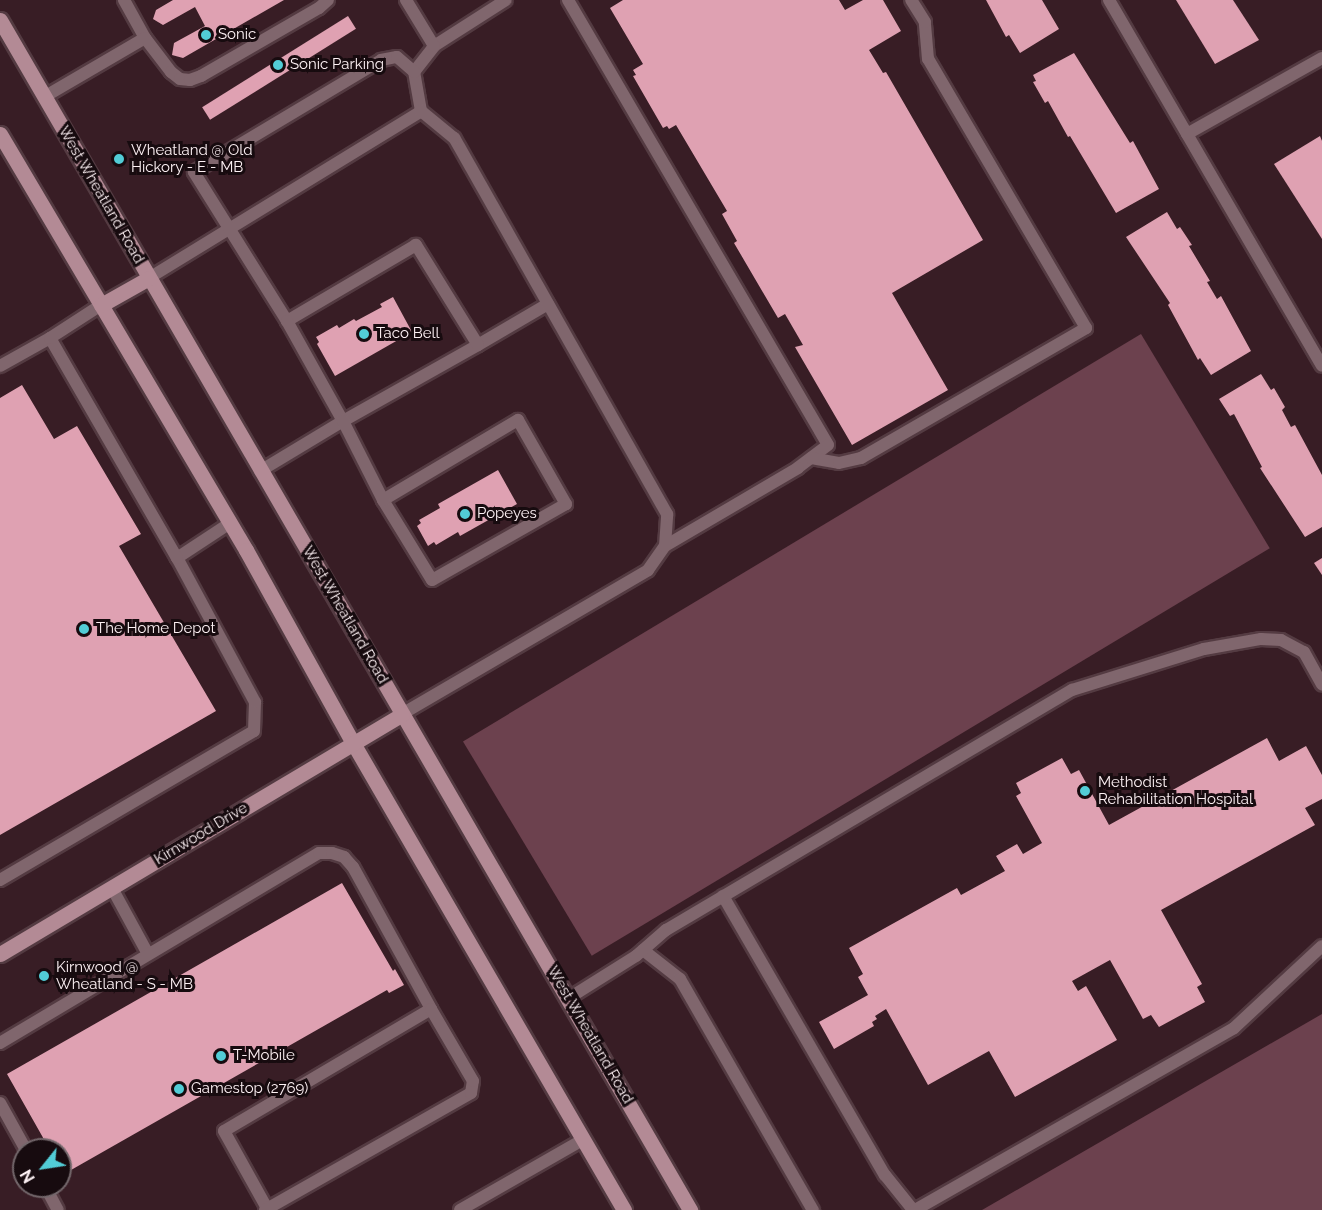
<!DOCTYPE html>
<html>
<head>
<meta charset="utf-8">
<style>
	body { margin:0 }
	#map { position:relative; width:1322px; height:1210px; overflow:hidden; background:#381d25; font-family:Raleway,sans-serif }
	div>[style] { position:absolute }
	.green>* { inset:0; background:#6c414e; transform-origin:0 0 }
	.building>* { inset:0; background:#dfa1b2; transform-origin:0 0 }
	.roads { filter:drop-shadow(2px 0 #543b42) drop-shadow(-2px 0 #543b42) drop-shadow(0 2px #543b42) drop-shadow(0 -2px #543b42) }
	.lane>* { height:12px; margin:-6px; padding:0 6px; transform-origin:6px; border-radius:6px; background:#80666d }
	.secondary>* { height:15px; margin:-7.5px; padding:0 7.5px; transform-origin:7.5px; border-radius:7.5px; background:#b38a95 }
	.dots>* { width:16px; height:16px; translate:-50% -50%; box-sizing:border-box; border:3px solid #170b0f; border-radius:50% }
	span { translate:-50% -50%; white-space:nowrap; text-align:center; line-height:1.15; -webkit-text-stroke:6px #170b0f; paint-order:stroke }
	.poi-label { font-size:15px; color:#fdf1f4 }
	.left { translate:0 -50%; text-align:left }
	.street-label { font-size:15px; color:#fdf1f4 }
	.north { position:absolute; left:12px; top:1138px; width:60px; height:60px; box-sizing:border-box; background:#170b0f; border:2px solid #73676b; border-radius:50%; rotate:240deg; font-size:16px; font-weight:700; line-height:24px; text-align:center; color:#fdf1f4 }
	.north::after { content:''; display:block; margin:auto; width:21px; height:27px; background:#52ccd6; clip-path:polygon(50% 0,100% 100%,50% 72%,0 100%) }
</style>
</head>
<body>
<div id="map">
	<div class="green">
		<div style="left:1141px;top:334px;width:250px;height:791px;rotate:59deg"></div>
		<div style="clip-path:polygon(1322px 1014px,1322px 1210px,982px 1210px)"></div>
	</div>
	<div class="building">
		<div style="clip-path:polygon(173px 0,284px 0,183px 58px,172px 55px,174px 43px,205px 26px,195px 7px,163px 25px,153px 19px,156px 10px)"></div>
		<div style="clip-path:polygon(623px 0,839px 0,845px 10px,863px 0,883px 0,901px 31px,869px 50px,883px 73px,886px 72px,983px 240px,892px 293px,948px 390px,852px 445px,795px 347px,803px 345px,785px 314px,778px 318px,734px 243px,737px 241px,722px 214px,727px 211px,676px 125px,669px 129px,667px 126px,663px 128px,633px 76px,636px 75px,633px 70px,643px 64px,610px 8px)"></div>
		<div style="clip-path:polygon(986px 0,1042px 0,1059px 29px,1020px 53px,1009px 35px,1006px 37px)"></div>
		<div style="clip-path:polygon(1176px 0,1233px 0,1259px 40px,1215px 64px)"></div>
		<div style="left:348px;top:16px;width:15px;height:172px;rotate:58deg"></div>
		<div style="clip-path:polygon(1074px 53px,1130px 143px,1133px 141px,1159px 189px,1116px 213px,1070px 136px,1068px 137px,1048px 101px,1045px 103px,1033px 82px,1036px 81px,1033px 75px)"></div>
		<div style="clip-path:polygon(1320px 136px,1322px 141px,1322px 239px,1274px 164px)"></div>
		<div style="clip-path:polygon(1167px 212px,1177px 229px,1180px 227px,1192px 245px,1189px 246px,1210px 281px,1207px 282px,1217px 299px,1221px 296px,1251px 351px,1211px 375px,1200px 358px,1198px 360px,1168px 305px,1170px 303px,1126px 237px)"></div>
		<div style="clip-path:polygon(393px 297px,412px 332px,335px 376px,317px 344px,319px 342px,316px 337px,337px 325px,339px 328px,354px 319px,356px 321px,382px 307px,380px 304px)"></div>
		<div style="clip-path:polygon(1261px 374px,1271px 390px,1274px 388px,1285px 407px,1282px 410px,1291px 427px,1295px 425px,1322px 475px,1322px 527px,1305px 537px,1260px 468px,1262px 467px,1234px 414px,1230px 416px,1219px 399px)"></div>
		<div style="clip-path:polygon(22px 385px,54px 439px,77px 426px,141px 534px,119px 546px,216px 711px,0 835px,0 398px)"></div>
		<div style="clip-path:polygon(498px 470px,517px 504px,460px 536px,458px 532px,436px 545px,434px 542px,428px 546px,417px 526px,421px 523px,419px 520px,440px 508px,438px 504px)"></div>
		<div style="clip-path:polygon(1322px 558px,1322px 575px,1314px 563px)"></div>
		<div style="clip-path:polygon(1267px 738px,1279px 761px,1306px 746px,1322px 775px,1322px 799px,1305px 808px,1315px 825px,1161px 910px,1202px 984px,1197px 987px,1205px 1002px,1159px 1027px,1151px 1015px,1143px 1019px,1110px 960px,1072px 981px,1078px 991px,1086px 986px,1117px 1040px,1015px 1097px,989px 1051px,928px 1085px,886px 1009px,875px 1016px,877px 1019px,872px 1022px,874px 1026px,834px 1049px,819px 1022px,868px 995px,858px 977px,863px 974px,849px 948px,957px 888px,961px 895px,1005px 871px,996px 856px,1017px 844px,1023px 854px,1042px 843px,1016px 796px,1021px 793px,1016px 783px,1062px 758px,1071px 774px,1079px 770px,1109px 825px)"></div>
		<div style="clip-path:polygon(342px 883px,393px 971px,395px 969px,404px 985px,389px 993px,387px 990px,64px 1174px,60px 1167px,60px 1150px,50px 1150px,7px 1074px)"></div>
	</div>
	<div class="roads">
		<div class="lane">
			<div style="left:124px;top:0;width:43px;rotate:61.1deg"></div>
			<div style="left:145px;top:38px;width:43px;rotate:52.6deg"></div>
			<div style="left:171px;top:72px;width:11px;rotate:38deg"></div>
			<div style="left:180px;top:79px;width:10px;rotate:6deg"></div>
			<div style="left:190px;top:80px;width:12px;rotate:-20deg"></div>
			<div style="left:201px;top:76px;width:136px;rotate:-30deg"></div>
			<div style="left:319px;top:8px;width:12px;rotate:-42deg"></div>
			<div style="left:568px;top:0;width:515px;rotate:59.7deg"></div>
			<div style="left:828px;top:445px;width:38px;rotate:143deg"></div>
			<div style="left:798px;top:468px;width:154px;rotate:149.6deg"></div>
			<div style="left:1109px;top:0;width:423px;rotate:59.8deg"></div>
			<div style="left:434px;top:46px;width:85px;rotate:-32.6deg"></div>
			<div style="left:44px;top:97px;width:117px;rotate:-30.3deg"></div>
			<div style="left:1187px;top:134px;width:155px;rotate:-29.4deg"></div>
			<div style="left:149px;top:278px;width:319px;rotate:-31.5deg"></div>
			<div style="left:421px;top:111px;width:40px;rotate:-100deg"></div>
			<div style="left:414px;top:72px;width:33px;rotate:-52deg"></div>
			<div style="left:434px;top:46px;width:54px;rotate:-121.3deg"></div>
			<div style="left:287px;top:321px;width:176px;rotate:-122deg"></div>
			<div style="left:194px;top:172px;width:218px;rotate:-30.9deg"></div>
			<div style="left:381px;top:60px;width:16px;rotate:-11deg"></div>
			<div style="left:397px;top:57px;width:23px;rotate:41deg"></div>
			<div style="left:478px;top:345px;width:81px;rotate:-30.4deg"></div>
			<div style="left:0;top:366px;width:57px;rotate:-29.2deg"></div>
			<div style="left:518px;top:420px;width:97px;rotate:60.3deg"></div>
			<div style="left:566px;top:504px;width:154px;rotate:150.4deg"></div>
			<div style="left:432px;top:580px;width:94px;rotate:-121.5deg"></div>
			<div style="left:383px;top:500px;width:157px;rotate:-30.7deg"></div>
			<div style="left:811px;top:458px;width:28px;rotate:10deg"></div>
			<div style="left:839px;top:463px;width:23px;rotate:-13deg"></div>
			<div style="left:861px;top:458px;width:260px;rotate:-30deg"></div>
			<div style="left:1086px;top:328px;width:312px;rotate:-120.4deg"></div>
			<div style="left:928px;top:59px;width:37px;rotate:-95deg"></div>
			<div style="left:925px;top:22px;width:26px;rotate:-122deg"></div>
			<div style="left:260px;top:471px;width:97px;rotate:-31.1deg"></div>
			<div style="left:343px;top:421px;width:155px;rotate:-29.4deg"></div>
			<div style="left:478px;top:345px;width:118px;rotate:-121.8deg"></div>
			<div style="left:416px;top:245px;width:150px;rotate:149.5deg"></div>
			<div style="left:287px;top:321px;width:115px;rotate:60.8deg"></div>
			<div style="left:343px;top:421px;width:89px;rotate:63.1deg"></div>
			<div style="left:177px;top:558px;width:64px;rotate:-33.4deg"></div>
			<div style="left:402px;top:714px;width:285px;rotate:-30.3deg"></div>
			<div style="left:648px;top:570px;width:29px;rotate:-55deg"></div>
			<div style="left:665px;top:546px;width:32px;rotate:-86deg"></div>
			<div style="left:667px;top:514px;width:432px;rotate:-119.5deg"></div>
			<div style="left:454px;top:138px;width:43px;rotate:-140.7deg"></div>
			<div style="left:0;top:880px;width:294px;rotate:-30.4deg"></div>
			<div style="left:254px;top:731px;width:29px;rotate:-88deg"></div>
			<div style="left:255px;top:702px;width:164px;rotate:-118.4deg"></div>
			<div style="left:177px;top:558px;width:254px;rotate:-120deg"></div>
			<div style="left:50px;top:338px;width:61px;rotate:-32.9deg"></div>
			<div style="left:112px;top:888px;width:75px;rotate:61.4deg"></div>
			<div style="left:723px;top:896px;width:323px;rotate:59.9deg"></div>
			<div style="left:885px;top:1175px;width:45px;rotate:51.3deg"></div>
			<div style="left:643px;top:950px;width:47px;rotate:38.1deg"></div>
			<div style="left:680px;top:979px;width:267px;rotate:60.1deg"></div>
			<div style="left:569px;top:998px;width:79px;rotate:-32.1deg"></div>
			<div style="left:636px;top:956px;width:40px;rotate:-41deg"></div>
			<div style="left:666px;top:930px;width:472px;rotate:-30.6deg"></div>
			<div style="left:1072px;top:690px;width:138px;rotate:-17.3deg"></div>
			<div style="left:1204px;top:649px;width:58px;rotate:-10deg"></div>
			<div style="left:1261px;top:639px;width:20px;rotate:3deg"></div>
			<div style="left:1281px;top:640px;width:26px;rotate:28deg"></div>
			<div style="left:1304px;top:652px;width:37px;rotate:61deg"></div>
			<div style="left:0;top:1043px;width:371px;rotate:-30.8deg"></div>
			<div style="left:319px;top:853px;width:13px"></div>
			<div style="left:332px;top:853px;width:13px;rotate:18deg"></div>
			<div style="left:344px;top:857px;width:13px;rotate:48deg"></div>
			<div style="left:353px;top:867px;width:162px;rotate:61.2deg"></div>
			<div style="left:431px;top:1009px;width:240px;rotate:149.5deg"></div>
			<div style="left:224px;top:1131px;width:90px;rotate:60.9deg"></div>
			<div style="left:0;top:1103px;width:54px;rotate:61deg"></div>
			<div style="left:45px;top:1186px;width:27px;rotate:62deg"></div>
			<div style="left:265px;top:1210px;width:237px;rotate:-29.6deg"></div>
			<div style="left:471px;top:1093px;width:12px;rotate:-81deg"></div>
			<div style="left:473px;top:1081px;width:83px;rotate:-120.3deg"></div>
			<div style="left:460px;top:1210px;width:141px;rotate:-29.8deg"></div>
			<div style="left:915px;top:1210px;width:367px;rotate:-29.7deg"></div>
			<div style="left:1234px;top:1028px;width:120px;rotate:-43deg"></div>
		</div>
		<div class="secondary">
			<div style="left:0;top:20px;width:1376px;rotate:59.89deg"></div>
			<div style="left:0;top:134px;width:483px;rotate:59.4deg"></div>
			<div style="left:246px;top:550px;width:221px;rotate:61deg"></div>
			<div style="left:353px;top:743px;width:540px;rotate:59.87deg"></div>
			<div style="left:101px;top:305px;width:55px;rotate:-29.4deg"></div>
			<div style="left:0;top:954px;width:468px;rotate:-30.8deg"></div>
		</div>
	</div>
	<div class="dots">
		<div style="left:206px;top:35px;background:#52ccd6"></div>
		<div style="left:278px;top:65px;background:#52ccd6"></div>
		<div style="left:119px;top:159px;background:#52ccd6"></div>
		<div style="left:364px;top:334px;background:#52ccd6"></div>
		<div style="left:465px;top:514px;background:#52ccd6"></div>
		<div style="left:84px;top:629px;background:#52ccd6"></div>
		<div style="left:1085px;top:791px;background:#52ccd6"></div>
		<div style="left:44px;top:976px;background:#52ccd6"></div>
		<div style="left:221px;top:1056px;background:#52ccd6"></div>
		<div style="left:179px;top:1089px;background:#52ccd6"></div>
	</div>
	<div class="poi-label">
		<span class="left" style="left:218px;top:35px">Sonic</span>
		<span class="left" style="left:290px;top:65px">Sonic Parking</span>
		<span class="left" style="left:131px;top:159px">Wheatland @ Old<br>Hickory - E - MB</span>
		<span class="left" style="left:376px;top:334px">Taco Bell</span>
		<span class="left" style="left:477px;top:514px">Popeyes</span>
		<span class="left" style="left:96px;top:629px">The Home Depot</span>
		<span class="left" style="left:1098px;top:791px">Methodist<br>Rehabilitation Hospital</span>
		<span class="left" style="left:56px;top:976px">Kirnwood @<br>Wheatland - S - MB</span>
		<span class="left" style="left:233px;top:1056px">T-Mobile</span>
		<span class="left" style="left:191px;top:1089px">Gamestop (2769)</span>
	</div>
	<div class="street-label">
		<span style="left:101px;top:195px;rotate:60deg">West Wheatland Road</span>
		<span style="left:345px;top:615px;rotate:60deg">West Wheatland Road</span>
		<span style="left:201px;top:834px;rotate:-31deg">Kirnwood Drive</span>
		<span style="left:590px;top:1035px;rotate:60deg">West Wheatland Road</span>
	</div>
	<div class="north">N</div>
</div>
</body>
</html>
